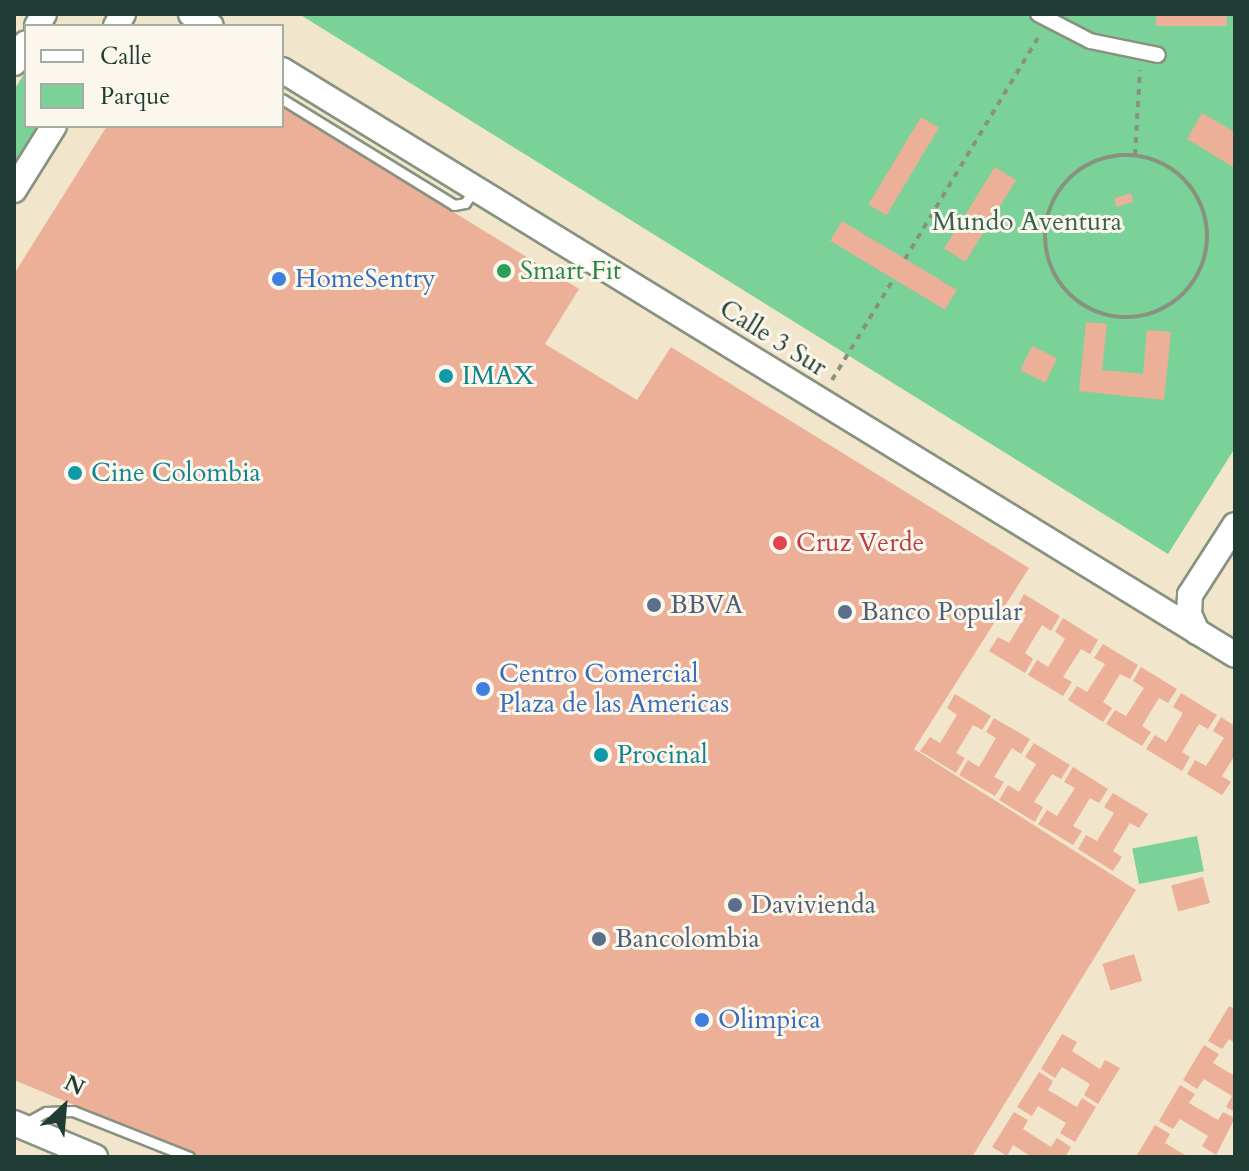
<!DOCTYPE html>
<html>
<head>
<meta charset="utf-8">
<style>
	body { margin:0 }
	#map { position:relative; width:1249px; height:1171px; overflow:hidden; background:#f1e6cb; font-family:Cardo,serif }
	div>[style] { position:absolute }
	.green>* { inset:0; background:#7ad298; transform-origin:0 0 }
	.building>* { inset:0; background:#ecaf97; transform-origin:0 0 }
	.path>* { height:4px; margin-top:-2px; transform-origin:0; background:repeating-linear-gradient(90deg,#889280 0 6px,transparent 0 12px) }
	.path>.ring { margin:-2px; padding:0; box-sizing:content-box; background:none; border:4px solid #889280; border-radius:50% }
	.roads { filter:drop-shadow(2px 0 #889280) drop-shadow(-2px 0 #889280) drop-shadow(0 2px #889280) drop-shadow(0 -2px #889280) }
	.service>* { height:9px; margin:-4.5px; padding:0 4.5px; transform-origin:4.5px; border-radius:4.5px; background:#fff }
	.pedestrian>* { height:14px; margin:-7px; padding:0 7px; transform-origin:7px; border-radius:7px; background:#fff }
	.tertiary>* { height:24px; margin:-12px; padding:0 12px; transform-origin:12px; border-radius:12px; background:#fff }
	.dots>* { width:22px; height:22px; translate:-50% -50%; box-sizing:border-box; border:4px solid #fbf7ec; border-radius:50% }
	span { translate:-50% -50%; white-space:nowrap; text-align:center; line-height:1.15; -webkit-text-stroke:6px #fbf7ec; paint-order:stroke }
	.park-label { font-size:26px; color:#36624d }
	.leisure-label { font-size:26px; color:#27864d }
	.left { translate:0 -50%; text-align:left }
	.shop-label { font-size:26px; color:#366cbe }
	.street-label { font-size:26px; color:#1f3d34 }
	.culture-label { font-size:26px; color:#0d838f }
	.health-label { font-size:26px; color:#be3a42 }
	.service-label { font-size:26px; color:#4e5e75 }
	.frame { position:absolute; inset:0; border:16px solid #1f3d34; pointer-events:none }
	.legend { position:absolute; left:24px; top:24px; width:260px; height:104px; box-sizing:border-box; background:#fbf7ec; border:2px solid #a3ada2; margin:0; padding:10px 14px; list-style:none; font-size:24px; color:#1f3d34 }
	.legend li { display:flex; align-items:center; gap:16px; height:40px }
	.legend b { width:40px; border:2px solid #a3ada2 }
	.north { position:absolute; left:24px; top:1067px; width:80px; height:80px; -webkit-text-stroke:6px #fbf7ec; paint-order:stroke; rotate:26deg; font-size:22px; font-weight:700; line-height:32px; text-align:center; color:#1f3d34 }
	.north::after { content:''; display:block; margin:auto; width:28px; height:36px; background:#1f3d34; clip-path:polygon(50% 0,100% 100%,50% 72%,0 100%) }
</style>
</head>
<body>
<div id="map">
	<div class="green">
		<div style="clip-path:polygon(299px 14px,1235px 14px,1235px 448px,1168px 554px)"></div>
		<div style="clip-path:polygon(26px 71px,26px 126px,37px 126px,14px 163px,14px 90px)"></div>
		<div style="left:1197px;top:836px;width:36px;height:66px;rotate:79deg"></div>
	</div>
	<div class="building">
		<div style="left:1156px;top:14px;width:71px;height:12px"></div>
		<div style="clip-path:polygon(282px 107px,579px 289px,545px 344px,637px 400px,671px 347px,1029px 568px,914px 749px,1136px 890px,972px 1157px,199px 1157px,14px 1080px,14px 274px,107px 126px,282px 126px)"></div>
		<div style="clip-path:polygon(1202px 113px,1235px 132px,1235px 168px,1187px 139px)"></div>
		<div style="left:921px;top:117px;width:21px;height:102px;rotate:31deg"></div>
		<div style="left:995px;top:167px;width:25px;height:96px;rotate:32deg"></div>
		<div style="left:1131px;top:193px;width:9px;height:18px;rotate:72deg"></div>
		<div style="left:842px;top:221px;width:134px;height:23px;rotate:31deg"></div>
		<div style="clip-path:polygon(1086px 322px,1107px 324px,1102px 370px,1143px 374px,1147px 330px,1171px 332px,1164px 400px,1079px 391px)"></div>
		<div style="left:1032px;top:346px;width:28px;height:27px;rotate:26deg"></div>
		<div style="clip-path:polygon(1024px 594px,1060px 616px,1051px 631px,1042px 625px,1025px 653px,1033px 659px,1025px 673px,989px 651px,998px 637px,1009px 643px,1026px 615px,1016px 609px)"></div>
		<div style="clip-path:polygon(1063px 618px,1098px 640px,1090px 654px,1081px 649px,1063px 677px,1072px 682px,1063px 696px,1028px 675px,1037px 660px,1048px 667px,1065px 639px,1055px 632px)"></div>
		<div style="clip-path:polygon(1103px 644px,1138px 665px,1130px 679px,1120px 674px,1103px 702px,1112px 708px,1103px 722px,1068px 700px,1077px 686px,1087px 692px,1105px 664px,1094px 658px)"></div>
		<div style="clip-path:polygon(1141px 667px,1177px 689px,1168px 703px,1159px 698px,1142px 726px,1151px 732px,1142px 746px,1106px 724px,1115px 710px,1126px 716px,1144px 688px,1133px 681px)"></div>
		<div style="clip-path:polygon(1181px 693px,1217px 715px,1208px 729px,1199px 724px,1182px 752px,1190px 757px,1182px 771px,1146px 749px,1155px 735px,1166px 742px,1183px 713px,1173px 707px)"></div>
		<div style="clip-path:polygon(955px 694px,991px 716px,982px 730px,973px 725px,956px 753px,965px 758px,956px 773px,920px 751px,930px 737px,940px 743px,957px 715px,947px 708px)"></div>
		<div style="clip-path:polygon(1221px 717px,1235px 726px,1235px 755px,1222px 776px,1231px 782px,1222px 795px,1187px 774px,1195px 760px,1206px 766px,1224px 738px,1213px 731px)"></div>
		<div style="clip-path:polygon(994px 718px,1030px 739px,1021px 754px,1012px 748px,994px 777px,1004px 782px,995px 796px,959px 775px,968px 760px,979px 767px,996px 738px,986px 732px)"></div>
		<div style="clip-path:polygon(1034px 743px,1070px 765px,1061px 779px,1052px 774px,1034px 802px,1043px 807px,1035px 822px,999px 800px,1008px 785px,1019px 792px,1036px 764px,1025px 757px)"></div>
		<div style="clip-path:polygon(1073px 767px,1108px 789px,1099px 803px,1090px 798px,1073px 826px,1082px 831px,1073px 845px,1038px 824px,1047px 810px,1057px 816px,1075px 788px,1064px 782px)"></div>
		<div style="clip-path:polygon(1113px 793px,1148px 814px,1139px 828px,1130px 823px,1113px 851px,1122px 857px,1113px 871px,1078px 849px,1086px 835px,1097px 841px,1114px 813px,1104px 807px)"></div>
		<div style="left:1203px;top:877px;width:27px;height:33px;rotate:75deg"></div>
		<div style="left:1134px;top:954px;width:28px;height:33px;rotate:73deg"></div>
		<div style="clip-path:polygon(1229px 1006px,1235px 1009px,1235px 1043px,1229px 1039px,1222px 1049px,1208px 1041px)"></div>
		<div style="clip-path:polygon(1062px 1034px,1077px 1042px,1072px 1051px,1100px 1069px,1105px 1060px,1120px 1068px,1098px 1104px,1084px 1095px,1090px 1084px,1062px 1067px,1055px 1078px,1041px 1069px)"></div>
		<div style="clip-path:polygon(1204px 1045px,1219px 1054px,1213px 1063px,1235px 1076px,1235px 1112px,1226px 1107px,1232px 1096px,1204px 1079px,1197px 1089px,1183px 1080px)"></div>
		<div style="clip-path:polygon(1039px 1072px,1053px 1081px,1048px 1090px,1077px 1107px,1082px 1098px,1096px 1107px,1075px 1142px,1060px 1133px,1066px 1123px,1038px 1106px,1032px 1116px,1017px 1107px)"></div>
		<div style="clip-path:polygon(1180px 1085px,1195px 1094px,1189px 1103px,1218px 1120px,1223px 1112px,1235px 1118px,1216px 1155px,1202px 1146px,1208px 1136px,1180px 1119px,1173px 1129px,1159px 1121px)"></div>
		<div style="clip-path:polygon(1014px 1112px,1028px 1120px,1023px 1129px,1051px 1147px,1057px 1138px,1071px 1147px,1065px 1157px,1032px 1157px,1013px 1145px,1007px 1156px,992px 1147px)"></div>
		<div style="clip-path:polygon(1155px 1125px,1170px 1134px,1165px 1143px,1188px 1157px,1136px 1157px)"></div>
	</div>
	<div class="path">
		<div style="left:1135px;top:155px;width:85px;rotate:-86.6deg"></div>
		<div class="ring" style="left:1045px;top:155px;width:158px;height:158px"></div>
		<div style="left:905px;top:259px;width:264px;rotate:-59deg"></div>
		<div style="left:832px;top:380px;width:117px;rotate:-58.6deg"></div>
	</div>
	<div class="roads">
		<div class="service">
			<div style="left:282px;top:99px;width:202px;rotate:31.6deg"></div>
			<div style="left:454px;top:205px;width:11px;rotate:-10deg"></div>
			<div style="left:465px;top:203px;width:16px;rotate:-55deg"></div>
			<div style="left:24px;top:1124px;width:25px;rotate:-29deg"></div>
			<div style="left:46px;top:1112px;width:27px;rotate:-2deg"></div>
			<div style="left:73px;top:1111px;width:125px;rotate:21.6deg"></div>
		</div>
		<div class="pedestrian">
			<div style="left:1038px;top:14px;width:59px;rotate:27.4deg"></div>
			<div style="left:1090px;top:41px;width:69px;rotate:11.6deg"></div>
		</div>
		<div class="tertiary">
			<div style="left:191px;top:14px;width:23px;rotate:31deg"></div>
			<div style="left:37px;top:26px;width:14px;rotate:-60deg"></div>
			<div style="left:116px;top:26px;width:14px;rotate:-60deg"></div>
			<div style="left:14px;top:63px;width:23px;rotate:-59deg"></div>
			<div style="left:282px;top:70px;width:1118px;rotate:31.54deg"></div>
			<div style="left:14px;top:190px;width:75px;rotate:-58deg"></div>
			<div style="left:1197px;top:632px;width:20px;rotate:-114deg"></div>
			<div style="left:1189px;top:614px;width:19px;rotate:-87deg"></div>
			<div style="left:1190px;top:595px;width:83px;rotate:-57.3deg"></div>
			<div style="left:14px;top:1123px;width:88px;rotate:22.8deg"></div>
		</div>
	</div>
	<div class="dots">
		<div style="left:504px;top:271px;background:#2e9e5b"></div>
		<div style="left:279px;top:279px;background:#3f7fe0"></div>
		<div style="left:446px;top:376px;background:#0f9aa8"></div>
		<div style="left:75px;top:473px;background:#0f9aa8"></div>
		<div style="left:780px;top:543px;background:#e0444e"></div>
		<div style="left:654px;top:605px;background:#5c6f8a"></div>
		<div style="left:845px;top:612px;background:#5c6f8a"></div>
		<div style="left:483px;top:689px;background:#3f7fe0"></div>
		<div style="left:601px;top:755px;background:#0f9aa8"></div>
		<div style="left:735px;top:905px;background:#5c6f8a"></div>
		<div style="left:599px;top:939px;background:#5c6f8a"></div>
		<div style="left:702px;top:1020px;background:#3f7fe0"></div>
	</div>
	<div class="park-label">
		<span style="left:1027px;top:222px">Mundo Aventura</span>
	</div>
	<div class="leisure-label">
		<span class="left" style="left:520px;top:271px">Smart Fit</span>
	</div>
	<div class="shop-label">
		<span class="left" style="left:295px;top:279px">HomeSentry</span>
		<span class="left" style="left:499px;top:689px">Centro Comercial<br>Plaza de las Americas</span>
		<span class="left" style="left:718px;top:1020px">Olimpica</span>
	</div>
	<div class="street-label">
		<span style="left:773px;top:338px;rotate:32deg">Calle 3 Sur</span>
	</div>
	<div class="culture-label">
		<span class="left" style="left:462px;top:376px">IMAX</span>
		<span class="left" style="left:91px;top:473px">Cine Colombia</span>
		<span class="left" style="left:617px;top:755px">Procinal</span>
	</div>
	<div class="health-label">
		<span class="left" style="left:796px;top:543px">Cruz Verde</span>
	</div>
	<div class="service-label">
		<span class="left" style="left:670px;top:605px">BBVA</span>
		<span class="left" style="left:861px;top:612px">Banco Popular</span>
		<span class="left" style="left:751px;top:905px">Davivienda</span>
		<span class="left" style="left:615px;top:939px">Bancolombia</span>
	</div>
	<div class="frame"></div>
	<ul class="legend">
	<li><b style="height:10px;background:#fff"></b>Calle</li>
	<li><b style="height:22px;background:#7ad298"></b>Parque</li>
	</ul>
	<div class="north">N</div>
</div>
</body>
</html>
